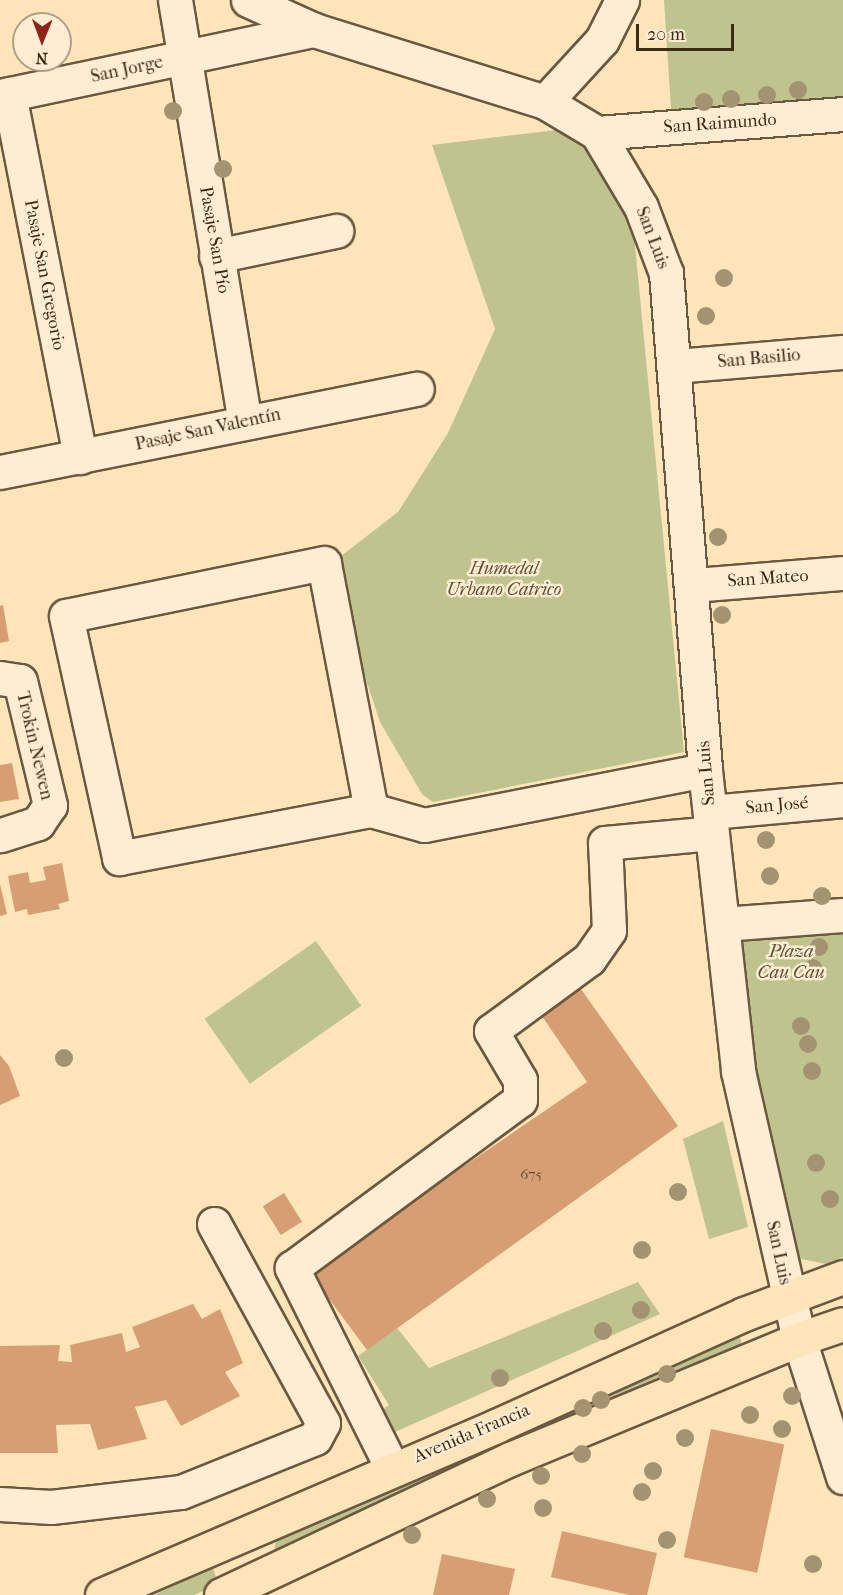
<!DOCTYPE html>
<html>
<head>
<meta charset="utf-8">
<style>
	body { margin:0 }
	#map { position:relative; width:843px; height:1595px; overflow:hidden; background:#fde4b9; font-family:"IM FELL French Canon",serif }
	div>[style] { position:absolute }
	.green>* { inset:0; background:#bfc48f; transform-origin:0 0 }
	.building>* { inset:0; background:#d89e73; transform-origin:0 0 }
	.roads { filter:drop-shadow(2px 0 #6b5840) drop-shadow(-2px 0 #6b5840) drop-shadow(0 2px #6b5840) drop-shadow(0 -2px #6b5840) }
	.minor>* { height:33px; margin:-16.5px; padding:0 16.5px; transform-origin:16.5px; border-radius:16.5px; background:#feedd2 }
	.major>* { height:33px; margin:-16.5px; padding:0 16.5px; transform-origin:16.5px; border-radius:16.5px; background:#fde4b9 }
	.trees>* { width:18px; height:18px; margin:-9px; border-radius:50%; background:#a49371 }
	span { translate:-50% -50%; white-space:nowrap; text-align:center; line-height:1.15; -webkit-text-stroke:5px #feedd2; paint-order:stroke }
	.number-label { font-size:15px; color:#62472f }
	.number-label span { -webkit-text-stroke-width:0 }
	.street-label { font-size:18px; color:#3a2a18 }
	.park-label { font-size:18px; color:#5b5036; font-style:italic }
	.north { position:absolute; left:12px; top:12px; width:60px; height:60px; box-sizing:border-box; background:#feedd2; border:2px solid #b09f88; border-radius:50%; rotate:181deg; font-size:16px; font-weight:700; line-height:24px; text-align:center; color:#3a2a18 }
	.north::after { content:''; display:block; margin:auto; width:21px; height:27px; background:#8f2418; clip-path:polygon(50% 0,100% 100%,50% 72%,0 100%) }
	.scale { position:absolute; left:636px; top:24px; width:98px; height:27px; box-sizing:border-box; border:3px solid #3a2a18; border-top:0; padding-left:8px; font-size:18px; line-height:21px; white-space:nowrap; color:#3a2a18; -webkit-text-stroke:4px #feedd2; paint-order:stroke }
</style>
</head>
<body>
<div id="map">
	<div class="green">
		<div style="clip-path:polygon(664px 0,843px 0,843px 102px,686px 117px,671px 109px)"></div>
		<div style="clip-path:polygon(623px 122px,684px 752px,433px 802px,422px 794px,380px 722px,349px 628px,341px 556px,398px 512px,448px 433px,495px 329px,432px 145px)"></div>
		<div style="clip-path:polygon(843px 905px,843px 1257px,826px 1264px,796px 1258px,749px 1077px,733px 915px)"></div>
		<div style="left:316px;top:941px;width:79px;height:136px;rotate:55deg"></div>
		<div style="clip-path:polygon(723px 1121px,748px 1227px,709px 1239px,683px 1139px)"></div>
		<div style="clip-path:polygon(638px 1282px,660px 1314px,395px 1432px,383px 1409px,389px 1405px,358px 1356px,397px 1328px,429px 1368px)"></div>
		<div style="clip-path:polygon(734px 1335px,741px 1339px,742px 1351px,532px 1443px,528px 1425px)"></div>
		<div style="clip-path:polygon(462px 1456px,472px 1466px,273px 1555px,277px 1537px)"></div>
		<div style="clip-path:polygon(213px 1568px,218px 1584px,194px 1595px,153px 1595px)"></div>
	</div>
	<div class="building">
		<div style="clip-path:polygon(3px 605px,9px 641px,0 643px,0 606px)"></div>
		<div style="clip-path:polygon(12px 763px,19px 799px,0 802px,0 765px)"></div>
		<div style="clip-path:polygon(62px 863px,69px 901px,58px 904px,60px 909px,28px 915px,27px 909px,15px 912px,8px 876px,28px 872px,30px 883px,46px 880px,43px 867px)"></div>
		<div style="clip-path:polygon(0 884px,7px 914px,0 916px)"></div>
		<div style="clip-path:polygon(576px 982px,678px 1126px,367px 1350px,309px 1272px,587px 1082px,535px 1006px)"></div>
		<div style="clip-path:polygon(0 1055px,9px 1066px,20px 1096px,0 1105px)"></div>
		<div style="left:284px;top:1193px;width:34px;height:25px;rotate:58deg"></div>
		<div style="clip-path:polygon(193px 1304px,202px 1319px,220px 1309px,243px 1363px,225px 1372px,240px 1396px,181px 1426px,166px 1400px,135px 1407px,147px 1439px,98px 1450px,90px 1424px,56px 1425px,58px 1453px,0 1453px,0 1346px,60px 1345px,58px 1361px,72px 1362px,70px 1345px,122px 1333px,126px 1352px,140px 1347px,132px 1327px)"></div>
		<div style="left:711px;top:1429px;width:75px;height:131px;rotate:12deg"></div>
		<div style="clip-path:polygon(562px 1531px,657px 1553px,647px 1595px,629px 1595px,551px 1577px)"></div>
		<div style="clip-path:polygon(442px 1554px,515px 1569px,509px 1595px,433px 1595px)"></div>
	</div>
	<div class="roads">
		<div class="minor">
			<div style="left:175px;top:0;width:427px;rotate:80.6deg"></div>
			<div style="left:248px;top:0;width:72px;rotate:24.4deg"></div>
			<div style="left:314px;top:30px;width:242px;rotate:17.3deg"></div>
			<div style="left:545px;top:102px;width:61px;rotate:30.8deg"></div>
			<div style="left:597px;top:133px;width:86px;rotate:59.3deg"></div>
			<div style="left:641px;top:207px;width:71px;rotate:69.3deg"></div>
			<div style="left:666px;top:273px;width:499px;rotate:85.5deg"></div>
			<div style="left:705px;top:770px;width:303px;rotate:83.7deg"></div>
			<div style="left:738px;top:1071px;width:275px;rotate:77.2deg"></div>
			<div style="left:799px;top:1339px;width:145px;rotate:72.3deg"></div>
			<div style="left:9px;top:94px;width:370px;rotate:78.9deg"></div>
			<div style="left:0;top:96px;width:321px;rotate:-11.9deg"></div>
			<div style="left:545px;top:102px;width:84px;rotate:-47.4deg"></div>
			<div style="left:602px;top:40px;width:45px;rotate:-63.4deg"></div>
			<div style="left:597px;top:133px;width:247px;rotate:-4.4deg"></div>
			<div style="left:216px;top:256px;width:123px;rotate:-11.8deg"></div>
			<div style="left:675px;top:366px;width:169px;rotate:-4.8deg"></div>
			<div style="left:0;top:472px;width:425px;rotate:-11.3deg"></div>
			<div style="left:693px;top:585px;width:150px;rotate:-4.6deg"></div>
			<div style="left:0;top:678px;width:20px;rotate:9deg"></div>
			<div style="left:20px;top:681px;width:128px;rotate:76.4deg"></div>
			<div style="left:50px;top:805px;width:22px;rotate:124deg"></div>
			<div style="left:38px;top:823px;width:40px;rotate:162deg"></div>
			<div style="left:371px;top:810px;width:251px;rotate:-100.8deg"></div>
			<div style="left:324px;top:563px;width:263px;rotate:168.4deg"></div>
			<div style="left:66px;top:616px;width:248px;rotate:77.6deg"></div>
			<div style="left:119px;top:858px;width:257px;rotate:-10.8deg"></div>
			<div style="left:371px;top:810px;width:55px;rotate:15.8deg"></div>
			<div style="left:424px;top:825px;width:286px;rotate:-11.1deg"></div>
			<div style="left:711px;top:812px;width:133px;rotate:-5.2deg"></div>
			<div style="left:722px;top:924px;width:121px;rotate:-4.3deg"></div>
			<div style="left:392px;top:1468px;width:224px;rotate:-116.6deg"></div>
			<div style="left:292px;top:1268px;width:283px;rotate:-36.4deg"></div>
			<div style="left:520px;top:1100px;width:20px;rotate:-90deg"></div>
			<div style="left:520px;top:1080px;width:57px;rotate:-120.6deg"></div>
			<div style="left:491px;top:1031px;width:122px;rotate:-36.3deg"></div>
			<div style="left:589px;top:959px;width:35px;rotate:-55deg"></div>
			<div style="left:609px;top:930px;width:87px;rotate:-92.6deg"></div>
			<div style="left:605px;top:843px;width:107px;rotate:-5.3deg"></div>
			<div style="left:0;top:1504px;width:51px;rotate:3.4deg"></div>
			<div style="left:51px;top:1507px;width:131px;rotate:-6.6deg"></div>
			<div style="left:181px;top:1492px;width:144px;rotate:-21.9deg"></div>
			<div style="left:315px;top:1438px;width:17px;rotate:-62deg"></div>
			<div style="left:323px;top:1423px;width:227px;rotate:-118.7deg"></div>
		</div>
		<div class="major">
			<div style="left:102px;top:1595px;width:429px;rotate:-23.2deg"></div>
			<div style="left:496px;top:1426px;width:272px;rotate:-24.3deg"></div>
			<div style="left:744px;top:1314px;width:106px;rotate:-20.5deg"></div>
			<div style="left:221px;top:1595px;width:319px;rotate:-25.2deg"></div>
			<div style="left:510px;top:1459px;width:313px;rotate:-22.5deg"></div>
			<div style="left:799px;top:1339px;width:46px;rotate:-18.8deg"></div>
		</div>
	</div>
	<div class="trees">
		<div style="left:798px;top:90px"></div>
		<div style="left:767px;top:95px"></div>
		<div style="left:731px;top:99px"></div>
		<div style="left:704px;top:102px"></div>
		<div style="left:173px;top:111px"></div>
		<div style="left:223px;top:169px"></div>
		<div style="left:724px;top:278px"></div>
		<div style="left:706px;top:316px"></div>
		<div style="left:718px;top:537px"></div>
		<div style="left:722px;top:615px"></div>
		<div style="left:766px;top:840px"></div>
		<div style="left:770px;top:876px"></div>
		<div style="left:822px;top:896px"></div>
		<div style="left:819px;top:947px"></div>
		<div style="left:813px;top:968px"></div>
		<div style="left:801px;top:1026px"></div>
		<div style="left:808px;top:1044px"></div>
		<div style="left:64px;top:1058px"></div>
		<div style="left:812px;top:1071px"></div>
		<div style="left:816px;top:1163px"></div>
		<div style="left:678px;top:1192px"></div>
		<div style="left:830px;top:1199px"></div>
		<div style="left:642px;top:1250px"></div>
		<div style="left:641px;top:1310px"></div>
		<div style="left:603px;top:1331px"></div>
		<div style="left:667px;top:1374px"></div>
		<div style="left:500px;top:1378px"></div>
		<div style="left:792px;top:1396px"></div>
		<div style="left:601px;top:1400px"></div>
		<div style="left:583px;top:1408px"></div>
		<div style="left:750px;top:1415px"></div>
		<div style="left:782px;top:1429px"></div>
		<div style="left:685px;top:1438px"></div>
		<div style="left:582px;top:1454px"></div>
		<div style="left:653px;top:1471px"></div>
		<div style="left:541px;top:1476px"></div>
		<div style="left:642px;top:1492px"></div>
		<div style="left:487px;top:1499px"></div>
		<div style="left:543px;top:1508px"></div>
		<div style="left:412px;top:1535px"></div>
		<div style="left:667px;top:1540px"></div>
		<div style="left:813px;top:1564px"></div>
	</div>
	<div class="number-label">
		<span style="left:531px;top:1175px">675</span>
	</div>
	<div class="street-label">
		<span style="left:127px;top:70px;rotate:-12deg">San Jorge</span>
		<span style="left:720px;top:124px;rotate:-4deg">San Raimundo</span>
		<span style="left:652px;top:238px;rotate:69deg">San Luis</span>
		<span style="left:214px;top:240px;rotate:80deg">Pasaje San Pío</span>
		<span style="left:44px;top:275px;rotate:79deg">Pasaje San Gregorio</span>
		<span style="left:759px;top:359px;rotate:-5deg">San Basilio</span>
		<span style="left:208px;top:430px;rotate:-12deg">Pasaje San Valentín</span>
		<span style="left:768px;top:579px;rotate:-4deg">San Mateo</span>
		<span style="left:34px;top:746px;rotate:77deg">Trokin Newen</span>
		<span style="left:707px;top:773px;rotate:-95deg">San Luis</span>
		<span style="left:777px;top:806px;rotate:-5deg">San José</span>
		<span style="left:778px;top:1253px;rotate:78deg">San Luis</span>
		<span style="left:472px;top:1434px;rotate:-23deg">Avenida Francia</span>
	</div>
	<div class="park-label">
		<span style="left:504px;top:580px">Humedal<br>Urbano Catrico</span>
		<span style="left:791px;top:963px">Plaza<br>Cau Cau</span>
	</div>
	<div class="north">N</div>
	<div class="scale">20 m</div>
</div>
</body>
</html>
